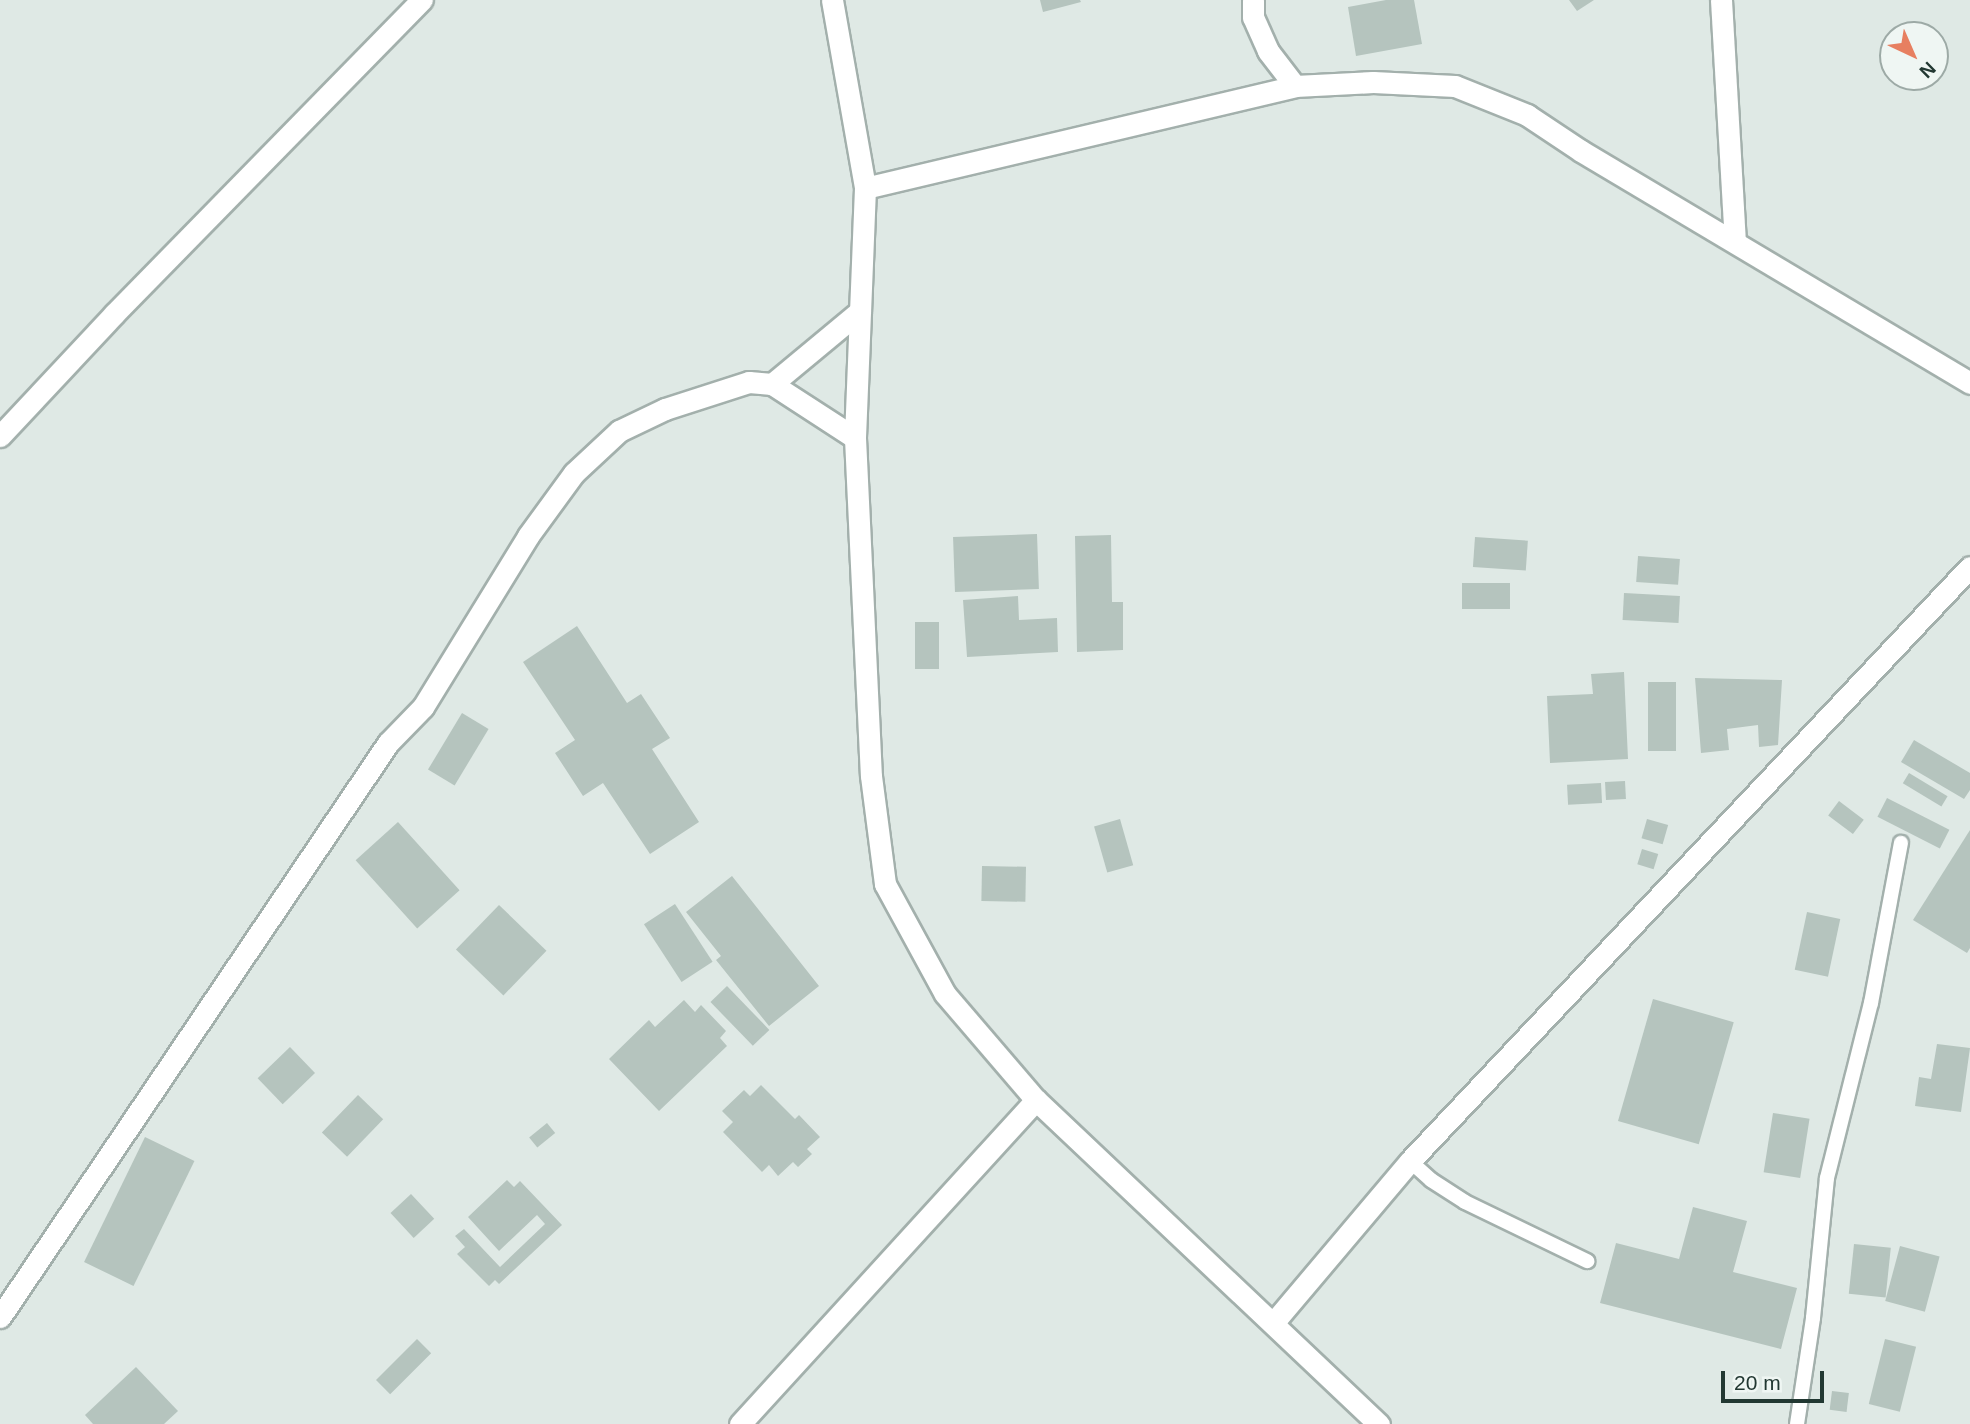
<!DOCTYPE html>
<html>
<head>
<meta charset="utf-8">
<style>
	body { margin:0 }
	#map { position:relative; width:1970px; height:1424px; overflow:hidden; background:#dfe9e5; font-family:Helvetica,sans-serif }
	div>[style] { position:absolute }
	.building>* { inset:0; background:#b5c4be; transform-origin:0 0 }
	.roads { filter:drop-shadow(2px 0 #a3b0ac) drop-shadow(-2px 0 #a3b0ac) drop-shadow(0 2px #a3b0ac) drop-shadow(0 -2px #a3b0ac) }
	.lane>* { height:14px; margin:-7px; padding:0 7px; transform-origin:7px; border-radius:7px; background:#fff }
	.street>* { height:21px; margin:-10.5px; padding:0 10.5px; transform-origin:10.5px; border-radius:10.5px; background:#fff }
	span { translate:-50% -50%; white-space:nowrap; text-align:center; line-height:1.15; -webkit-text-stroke:5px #eff6f3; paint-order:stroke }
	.north { position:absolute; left:1879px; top:21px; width:70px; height:70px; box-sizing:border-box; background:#eff6f3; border:2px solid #9daaa6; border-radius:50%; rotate:136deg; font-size:19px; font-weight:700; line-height:28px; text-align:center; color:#223832 }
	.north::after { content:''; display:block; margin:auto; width:24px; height:32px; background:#e77f60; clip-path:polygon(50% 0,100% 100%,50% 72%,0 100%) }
	.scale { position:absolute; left:1721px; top:1371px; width:103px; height:32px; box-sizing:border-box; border:4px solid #223832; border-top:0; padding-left:9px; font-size:21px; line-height:24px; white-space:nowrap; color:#223832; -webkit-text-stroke:5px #eff6f3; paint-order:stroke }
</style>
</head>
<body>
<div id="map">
	<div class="building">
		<div style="clip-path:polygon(1040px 0,1080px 0,1081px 2px,1043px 12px)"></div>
		<div style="clip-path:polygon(1386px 0,1414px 0,1422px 44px,1356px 56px,1348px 7px)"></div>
		<div style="clip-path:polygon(1569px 0,1594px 0,1577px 11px)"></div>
		<div style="left:1037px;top:534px;width:55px;height:84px;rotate:88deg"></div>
		<div style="clip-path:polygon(1111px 535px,1112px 602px,1123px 602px,1123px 650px,1077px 652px,1075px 536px)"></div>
		<div style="left:1475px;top:537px;width:53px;height:30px;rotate:4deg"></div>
		<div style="left:1638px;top:556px;width:42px;height:26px;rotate:4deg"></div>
		<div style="left:1510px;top:583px;width:26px;height:48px;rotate:90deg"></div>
		<div style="left:1624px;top:593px;width:56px;height:27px;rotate:3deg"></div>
		<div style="clip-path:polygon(1018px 596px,1019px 620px,1057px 618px,1058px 652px,967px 657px,963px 600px)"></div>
		<div style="left:915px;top:622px;width:24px;height:47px"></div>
		<div style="clip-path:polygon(577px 626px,627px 703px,641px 694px,670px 738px,652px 749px,699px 822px,650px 854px,603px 783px,583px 796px,555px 753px,575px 740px,523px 662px)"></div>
		<div style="clip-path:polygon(1624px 672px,1628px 759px,1550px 763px,1547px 696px,1593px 694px,1591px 674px)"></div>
		<div style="clip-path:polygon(1695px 678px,1782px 680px,1778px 745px,1759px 747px,1758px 725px,1727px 729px,1729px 750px,1701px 753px)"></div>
		<div style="left:1648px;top:682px;width:28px;height:69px"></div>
		<div style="left:462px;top:713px;width:31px;height:66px;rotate:31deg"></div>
		<div style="clip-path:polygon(1914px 740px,1970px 773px,1970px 790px,1964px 799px,1901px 762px)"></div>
		<div style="left:1909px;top:773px;width:45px;height:12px;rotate:31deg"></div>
		<div style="left:1625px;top:781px;width:18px;height:20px;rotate:87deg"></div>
		<div style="left:1601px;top:783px;width:20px;height:34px;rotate:87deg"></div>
		<div style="left:1887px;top:798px;width:70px;height:21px;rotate:27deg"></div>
		<div style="left:1839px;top:801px;width:31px;height:18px;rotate:37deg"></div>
		<div style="left:1120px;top:819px;width:48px;height:27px;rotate:74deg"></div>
		<div style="left:1647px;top:819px;width:22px;height:20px;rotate:16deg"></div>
		<div style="left:398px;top:822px;width:92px;height:57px;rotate:48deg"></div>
		<div style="clip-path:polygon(1970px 830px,1970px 948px,1967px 953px,1913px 920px)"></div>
		<div style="left:1642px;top:849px;width:17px;height:16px;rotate:17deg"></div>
		<div style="left:982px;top:866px;width:44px;height:35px;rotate:1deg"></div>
		<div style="clip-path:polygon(732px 876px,819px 986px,769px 1026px,716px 960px,721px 956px,686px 912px)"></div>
		<div style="left:675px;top:904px;width:69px;height:37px;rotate:57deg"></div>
		<div style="left:499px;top:905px;width:66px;height:62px;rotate:44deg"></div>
		<div style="left:1807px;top:912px;width:34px;height:59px;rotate:12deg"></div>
		<div style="left:727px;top:986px;width:61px;height:23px;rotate:46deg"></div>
		<div style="left:1653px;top:999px;width:84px;height:127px;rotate:16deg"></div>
		<div style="clip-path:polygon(684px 1000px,695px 1012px,701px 1005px,726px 1031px,720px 1038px,727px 1046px,659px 1111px,609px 1059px,649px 1020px,655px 1027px)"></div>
		<div style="clip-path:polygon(1937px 1044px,1970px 1048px,1961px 1112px,1915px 1106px,1919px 1077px,1931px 1079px)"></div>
		<div style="left:290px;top:1047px;width:36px;height:45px;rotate:46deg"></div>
		<div style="clip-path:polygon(761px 1085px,795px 1119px,799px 1115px,820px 1137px,807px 1149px,812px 1154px,798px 1167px,793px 1162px,778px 1176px,769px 1165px,762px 1172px,723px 1132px,733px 1122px,722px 1111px,744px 1090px,750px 1096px)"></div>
		<div style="left:358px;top:1095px;width:35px;height:52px;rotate:44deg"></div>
		<div style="left:1773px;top:1113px;width:37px;height:60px;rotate:9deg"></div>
		<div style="left:547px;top:1123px;width:13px;height:23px;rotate:51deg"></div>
		<div style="left:145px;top:1137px;width:55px;height:139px;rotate:26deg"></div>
		<div style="clip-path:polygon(507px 1180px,514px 1187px,520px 1181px,562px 1225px,499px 1284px,495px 1280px,489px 1286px,457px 1254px,465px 1247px,455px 1236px,464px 1229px,500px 1267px,545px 1224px,537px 1215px,499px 1251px,468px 1217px)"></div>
		<div style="left:411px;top:1194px;width:34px;height:28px;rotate:47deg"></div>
		<div style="clip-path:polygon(1693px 1207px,1747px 1221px,1733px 1272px,1797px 1288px,1781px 1349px,1600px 1303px,1616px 1243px,1679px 1259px)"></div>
		<div style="left:1854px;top:1244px;width:37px;height:50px;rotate:6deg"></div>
		<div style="left:1900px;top:1246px;width:41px;height:57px;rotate:15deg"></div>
		<div style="left:417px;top:1339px;width:20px;height:58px;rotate:45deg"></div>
		<div style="left:1885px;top:1339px;width:32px;height:67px;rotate:14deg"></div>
		<div style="clip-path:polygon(136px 1367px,178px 1411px,164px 1424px,93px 1424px,85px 1415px)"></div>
		<div style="left:1832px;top:1391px;width:17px;height:19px;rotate:7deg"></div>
	</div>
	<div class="roads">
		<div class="lane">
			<div style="left:1410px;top:1161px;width:28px;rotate:42deg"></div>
			<div style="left:1431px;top:1180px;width:40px;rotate:32.9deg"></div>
			<div style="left:1465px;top:1202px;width:136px;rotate:25.8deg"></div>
			<div style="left:1797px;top:1424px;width:107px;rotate:-81.4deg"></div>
			<div style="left:1813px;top:1318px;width:141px;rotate:-84.3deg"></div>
			<div style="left:1827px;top:1178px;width:180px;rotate:-75.9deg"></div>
			<div style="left:1871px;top:1003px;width:163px;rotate:-79.4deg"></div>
		</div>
		<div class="street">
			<div style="left:832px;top:0;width:191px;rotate:80deg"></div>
			<div style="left:865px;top:188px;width:250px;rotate:92.3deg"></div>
			<div style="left:855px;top:438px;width:338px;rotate:87.3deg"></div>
			<div style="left:871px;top:776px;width:109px;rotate:82.6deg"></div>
			<div style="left:885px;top:884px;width:125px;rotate:61.4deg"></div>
			<div style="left:945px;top:994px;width:140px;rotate:49.4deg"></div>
			<div style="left:1036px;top:1100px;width:472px;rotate:43.4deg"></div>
			<div style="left:1253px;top:0;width:17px;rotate:90deg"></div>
			<div style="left:1253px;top:17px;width:37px;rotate:66deg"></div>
			<div style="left:1268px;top:51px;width:44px;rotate:52.4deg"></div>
			<div style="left:1721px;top:0;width:241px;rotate:86.7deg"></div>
			<div style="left:865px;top:188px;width:442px;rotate:-13.3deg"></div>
			<div style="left:1295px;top:86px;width:78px;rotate:-2.9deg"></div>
			<div style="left:1373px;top:82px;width:82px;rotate:2.8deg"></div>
			<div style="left:1455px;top:86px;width:78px;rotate:21.9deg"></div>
			<div style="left:1527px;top:115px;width:65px;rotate:33.7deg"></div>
			<div style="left:1581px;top:151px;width:453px;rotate:30.8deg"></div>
			<div style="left:772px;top:384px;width:114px;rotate:-39.7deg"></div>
			<div style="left:0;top:436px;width:167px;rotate:-46.9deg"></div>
			<div style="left:114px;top:314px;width:440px;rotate:-45.6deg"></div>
			<div style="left:0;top:1317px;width:693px;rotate:-55.94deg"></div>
			<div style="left:388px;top:743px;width:50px;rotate:-45.8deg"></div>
			<div style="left:423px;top:707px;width:201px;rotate:-58.4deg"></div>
			<div style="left:528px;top:536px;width:78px;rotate:-53.9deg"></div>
			<div style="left:574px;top:473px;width:62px;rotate:-43deg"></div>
			<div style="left:619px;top:431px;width:51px;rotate:-25.6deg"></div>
			<div style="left:665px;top:409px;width:88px;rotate:-17.8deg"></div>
			<div style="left:749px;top:382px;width:23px;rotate:5deg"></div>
			<div style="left:772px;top:384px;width:99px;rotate:33deg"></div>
			<div style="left:1274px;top:1322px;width:211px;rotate:-49.8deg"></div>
			<div style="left:1410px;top:1161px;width:816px;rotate:-46.69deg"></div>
			<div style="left:740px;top:1424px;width:439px;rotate:-47.6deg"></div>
		</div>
	</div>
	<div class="north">N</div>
	<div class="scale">20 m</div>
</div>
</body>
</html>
